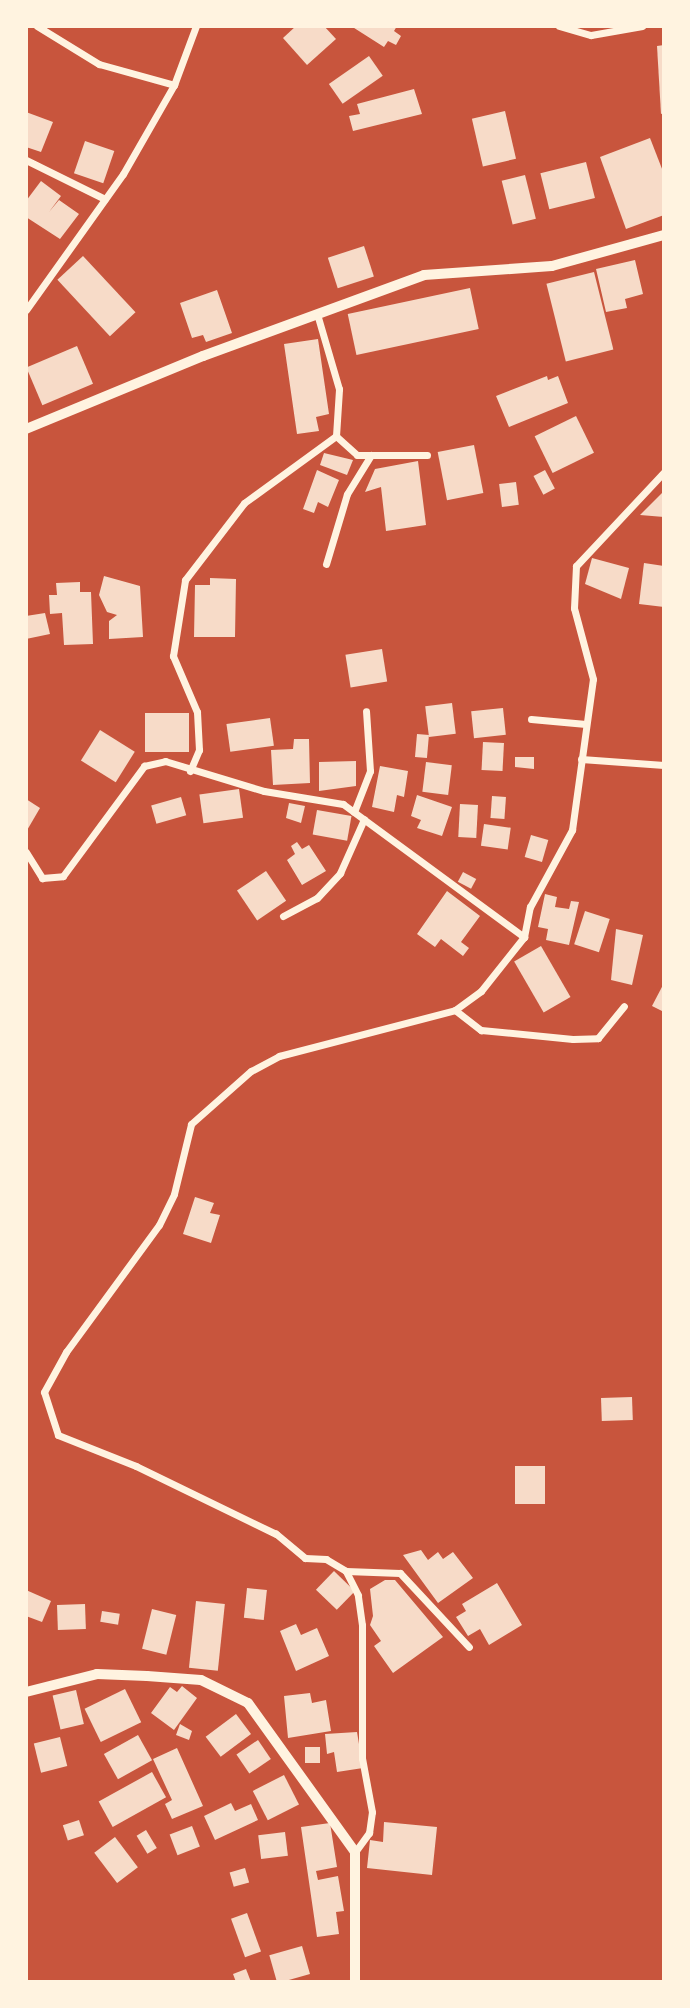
<!DOCTYPE html>
<style>
body{margin:0}
#map{position:relative;width:690px;height:2008px;overflow:hidden;background:#c8553d;font-family:Helvetica,sans-serif}
div>[style]{position:absolute}
.building>*{inset:0;background:#f7dbc8;transform-origin:0 0}
.minor>*{height:7px;margin:-3.5px;padding:0 3.5px;transform-origin:3.5px;border-radius:3.5px;background:#fff3e0}
.tertiary>*{height:10px;margin:-5px;padding:0 5px;transform-origin:5px;border-radius:5px;background:#fff3e0}
span{translate:-50% -50%;white-space:nowrap;text-align:center;line-height:1.15;-webkit-text-stroke:5px #fff3e0;paint-order:stroke}
.frame{position:absolute;inset:0;border:28px solid #fff3e0;pointer-events:none}
</style>
<div id="map">
<div class="building">
<div style="clip-path:polygon(296px 26px,324px 26px,336px 39px,307px 65px,283px 38px)"></div>
<div style="clip-path:polygon(351px 26px,397px 26px,394px 31px,401px 36px,396px 45px,388px 41px,384px 47px)"></div>
<div style="clip-path:polygon(664px 45px,664px 113px,661px 114px,657px 46px)"></div>
<div style="left:369px;top:56px;width:24px;height:49px;rotate:55deg"></div>
<div style="clip-path:polygon(414px 89px,422px 114px,353px 131px,349px 116px,360px 114px,357px 104px)"></div>
<div style="left:505px;top:111px;width:49px;height:34px;rotate:77deg"></div>
<div style="clip-path:polygon(26px 112px,53px 122px,41px 152px,26px 147px)"></div>
<div style="clip-path:polygon(650px 138px,664px 174px,664px 215px,626px 229px,600px 157px)"></div>
<div style="left:85px;top:141px;width:31px;height:34px;rotate:19deg"></div>
<div style="left:586px;top:162px;width:37px;height:47px;rotate:76deg"></div>
<div style="left:525px;top:175px;width:45px;height:24px;rotate:76deg"></div>
<div style="clip-path:polygon(41px 181px,61px 196px,49px 212px,59px 200px,79px 214px,60px 239px,26px 217px,26px 201px)"></div>
<div style="left:364px;top:246px;width:32px;height:38px;rotate:72deg"></div>
<div style="left:83px;top:256px;width:77px;height:35px;rotate:47deg"></div>
<div style="clip-path:polygon(635px 260px,643px 294px,625px 299px,627px 308px,606px 312px,596px 269px)"></div>
<div style="left:594px;top:272px;width:80px;height:49px;rotate:76deg"></div>
<div style="left:470px;top:288px;width:42px;height:125px;rotate:78deg"></div>
<div style="clip-path:polygon(217px 290px,232px 333px,206px 342px,203px 335px,192px 338px,180px 303px)"></div>
<div style="clip-path:polygon(318px 339px,329px 414px,316px 417px,319px 431px,297px 434px,284px 344px)"></div>
<div style="left:77px;top:346px;width:41px;height:55px;rotate:67deg"></div>
<div style="clip-path:polygon(547px 376px,548px 380px,558px 376px,568px 403px,509px 427px,496px 396px)"></div>
<div style="left:576px;top:416px;width:41px;height:46px;rotate:64deg"></div>
<div style="left:474px;top:445px;width:49px;height:37px;rotate:79deg"></div>
<div style="clip-path:polygon(324px 453px,353px 460px,347px 475px,320px 465px)"></div>
<div style="clip-path:polygon(418px 461px,426px 525px,386px 531px,381px 487px,365px 492px,375px 469px)"></div>
<div style="clip-path:polygon(317px 470px,339px 480px,328px 507px,318px 502px,314px 513px,303px 509px)"></div>
<div style="left:545px;top:470px;width:21px;height:13px;rotate:62deg"></div>
<div style="left:516px;top:482px;width:23px;height:17px;rotate:83deg"></div>
<div style="clip-path:polygon(664px 491px,664px 517px,640px 515px)"></div>
<div style="clip-path:polygon(592px 558px,629px 568px,621px 599px,585px 584px)"></div>
<div style="clip-path:polygon(644px 563px,664px 566px,664px 607px,639px 604px)"></div>
<div style="clip-path:polygon(104px 576px,140px 586px,143px 637px,109px 639px,109px 621px,117px 615px,107px 612px,99px 595px)"></div>
<div style="clip-path:polygon(210px 578px,236px 579px,235px 637px,194px 637px,195px 585px,210px 585px)"></div>
<div style="clip-path:polygon(80px 582px,80px 592px,91px 592px,93px 644px,64px 645px,62px 613px,50px 614px,49px 595px,57px 595px,56px 583px)"></div>
<div style="clip-path:polygon(45px 613px,50px 634px,26px 639px,26px 616px)"></div>
<div style="left:382px;top:649px;width:33px;height:37px;rotate:81deg"></div>
<div style="left:452px;top:703px;width:31px;height:27px;rotate:83deg"></div>
<div style="left:503px;top:708px;width:27px;height:32px;rotate:84deg"></div>
<div style="left:189px;top:713px;width:39px;height:44px;rotate:90deg"></div>
<div style="left:270px;top:718px;width:28px;height:44px;rotate:82deg"></div>
<div style="left:100px;top:730px;width:41px;height:36px;rotate:32deg"></div>
<div style="left:417px;top:734px;width:12px;height:23px;rotate:5deg"></div>
<div style="clip-path:polygon(294px 739px,309px 739px,310px 783px,273px 785px,271px 750px,293px 749px)"></div>
<div style="left:483px;top:742px;width:21px;height:28px;rotate:3deg"></div>
<div style="clip-path:polygon(515px 757px,534px 757px,534px 769px,515px 767px)"></div>
<div style="clip-path:polygon(356px 761px,356px 786px,319px 791px,319px 762px)"></div>
<div style="left:426px;top:762px;width:26px;height:30px;rotate:7deg"></div>
<div style="clip-path:polygon(380px 766px,408px 771px,404px 797px,397px 795px,394px 812px,372px 807px)"></div>
<div style="left:239px;top:789px;width:29px;height:40px;rotate:82deg"></div>
<div style="clip-path:polygon(417px 795px,452px 807px,442px 836px,417px 828px,421px 820px,411px 816px)"></div>
<div style="left:492px;top:796px;width:14px;height:22px;rotate:4deg"></div>
<div style="left:181px;top:797px;width:19px;height:31px;rotate:74deg"></div>
<div style="clip-path:polygon(26px 799px,40px 808px,26px 832px)"></div>
<div style="clip-path:polygon(289px 803px,305px 806px,301px 823px,286px 818px)"></div>
<div style="left:460px;top:804px;width:18px;height:33px;rotate:3deg"></div>
<div style="left:317px;top:810px;width:35px;height:25px;rotate:10deg"></div>
<div style="left:484px;top:824px;width:27px;height:22px;rotate:8deg"></div>
<div style="left:531px;top:835px;width:18px;height:23px;rotate:16deg"></div>
<div style="clip-path:polygon(297px 842px,302px 849px,309px 845px,326px 871px,302px 885px,287px 860px,295px 854px,291px 846px)"></div>
<div style="left:266px;top:871px;width:36px;height:35px;rotate:56deg"></div>
<div style="left:463px;top:872px;width:15px;height:11px;rotate:28deg"></div>
<div style="clip-path:polygon(447px 891px,480px 916px,461px 942px,469px 948px,463px 956px,441px 939px,435px 947px,417px 934px)"></div>
<div style="clip-path:polygon(545px 894px,557px 897px,555px 907px,569px 909px,571px 901px,579px 902px,569px 945px,546px 940px,548px 929px,538px 927px)"></div>
<div style="left:585px;top:911px;width:26px;height:35px;rotate:18deg"></div>
<div style="clip-path:polygon(616px 929px,643px 935px,632px 985px,611px 980px)"></div>
<div style="left:541px;top:946px;width:59px;height:31px;rotate:60deg"></div>
<div style="clip-path:polygon(664px 983px,664px 1012px,652px 1006px)"></div>
<div style="clip-path:polygon(195px 1197px,214px 1203px,210px 1213px,220px 1215px,211px 1243px,183px 1234px)"></div>
<div style="left:632px;top:1397px;width:23px;height:31px;rotate:88deg"></div>
<div style="left:515px;top:1466px;width:30px;height:38px"></div>
<div style="clip-path:polygon(421px 1550px,428px 1560px,438px 1552px,443px 1559px,453px 1552px,473px 1578px,438px 1603px,403px 1555px)"></div>
<div style="left:334px;top:1571px;width:29px;height:26px;rotate:44deg"></div>
<div style="clip-path:polygon(385px 1580px,395px 1580px,443px 1637px,393px 1673px,374px 1646px,381px 1641px,370px 1625px,373px 1616px,370px 1589px)"></div>
<div style="clip-path:polygon(497px 1583px,522px 1625px,489px 1645px,480px 1629px,468px 1636px,456px 1617px,466px 1611px,462px 1604px)"></div>
<div style="left:247px;top:1588px;width:20px;height:30px;rotate:6deg"></div>
<div style="clip-path:polygon(26px 1590px,51px 1601px,42px 1622px,26px 1616px)"></div>
<div style="left:196px;top:1601px;width:29px;height:67px;rotate:6deg"></div>
<div style="left:85px;top:1604px;width:25px;height:28px;rotate:88deg"></div>
<div style="left:152px;top:1609px;width:25px;height:41px;rotate:14deg"></div>
<div style="left:102px;top:1611px;width:18px;height:11px;rotate:9deg"></div>
<div style="clip-path:polygon(296px 1624px,301px 1635px,317px 1628px,329px 1656px,296px 1671px,280px 1631px)"></div>
<div style="clip-path:polygon(182px 1686px,197px 1698px,174px 1730px,151px 1713px,170px 1687px,177px 1692px)"></div>
<div style="left:125px;top:1689px;width:37px;height:45px;rotate:64deg"></div>
<div style="left:76px;top:1690px;width:35px;height:24px;rotate:77deg"></div>
<div style="clip-path:polygon(310px 1693px,312px 1703px,326px 1700px,331px 1731px,288px 1738px,284px 1696px)"></div>
<div style="left:236px;top:1714px;width:25px;height:38px;rotate:53deg"></div>
<div style="clip-path:polygon(180px 1724px,192px 1731px,189px 1740px,176px 1735px)"></div>
<div style="clip-path:polygon(357px 1732px,363px 1768px,337px 1772px,334px 1752px,327px 1754px,325px 1734px)"></div>
<div style="left:138px;top:1735px;width:29px;height:39px;rotate:61deg"></div>
<div style="left:60px;top:1737px;width:30px;height:27px;rotate:76deg"></div>
<div style="left:258px;top:1740px;width:23px;height:26px;rotate:56deg"></div>
<div style="left:305px;top:1747px;width:15px;height:16px"></div>
<div style="clip-path:polygon(177px 1748px,203px 1806px,172px 1819px,165px 1804px,172px 1800px,153px 1759px)"></div>
<div style="left:152px;top:1772px;width:29px;height:61px;rotate:61deg"></div>
<div style="left:284px;top:1775px;width:33px;height:35px;rotate:63deg"></div>
<div style="clip-path:polygon(231px 1803px,235px 1811px,251px 1804px,258px 1820px,215px 1840px,204px 1816px)"></div>
<div style="left:79px;top:1820px;width:16px;height:17px;rotate:72deg"></div>
<div style="clip-path:polygon(384px 1822px,437px 1827px,432px 1875px,367px 1868px,370px 1840px,383px 1842px)"></div>
<div style="clip-path:polygon(330px 1823px,337px 1867px,316px 1871px,318px 1880px,338px 1876px,344px 1911px,336px 1912px,339px 1934px,317px 1937px,301px 1827px)"></div>
<div style="left:192px;top:1826px;width:22px;height:24px;rotate:69deg"></div>
<div style="left:146px;top:1830px;width:21px;height:11px;rotate:59deg"></div>
<div style="left:285px;top:1832px;width:24px;height:27px;rotate:83deg"></div>
<div style="left:115px;top:1837px;width:38px;height:26px;rotate:53deg"></div>
<div style="left:245px;top:1868px;width:15px;height:16px;rotate:74deg"></div>
<div style="left:247px;top:1913px;width:41px;height:17px;rotate:70deg"></div>
<div style="left:302px;top:1946px;width:29px;height:34px;rotate:74deg"></div>
<div style="clip-path:polygon(246px 1969px,251px 1982px,236px 1982px,233px 1974px)"></div>
</div>
<div class="minor">
<div style="left:37px;top:26px;width:73px;rotate:31.5deg"></div>
<div style="left:99px;top:64px;width:78px;rotate:15.6deg"></div>
<div style="left:559px;top:26px;width:33px;rotate:16deg"></div>
<div style="left:591px;top:35px;width:52px;rotate:-10deg"></div>
<div style="left:26px;top:160px;width:88px;rotate:26.3deg"></div>
<div style="left:26px;top:310px;width:167px;rotate:-54.5deg"></div>
<div style="left:123px;top:174px;width:103px;rotate:-60.2deg"></div>
<div style="left:174px;top:85px;width:63px;rotate:-69.6deg"></div>
<div style="left:336px;top:436px;width:28px;rotate:42deg"></div>
<div style="left:357px;top:455px;width:70px"></div>
<div style="left:326px;top:564px;width:73px;rotate:-73.3deg"></div>
<div style="left:347px;top:494px;width:46px;rotate:-58.4deg"></div>
<div style="left:531px;top:719px;width:55px;rotate:5.2deg"></div>
<div style="left:581px;top:759px;width:83px;rotate:4.1deg"></div>
<div style="left:190px;top:771px;width:23px;rotate:-67deg"></div>
<div style="left:199px;top:750px;width:38px;rotate:-93deg"></div>
<div style="left:197px;top:712px;width:61px;rotate:-113.2deg"></div>
<div style="left:173px;top:656px;width:77px;rotate:-81deg"></div>
<div style="left:185px;top:580px;width:97px;rotate:-52.5deg"></div>
<div style="left:244px;top:503px;width:114px;rotate:-36.1deg"></div>
<div style="left:336px;top:436px;width:47px;rotate:-86.3deg"></div>
<div style="left:339px;top:389px;width:78px;rotate:-106.3deg"></div>
<div style="left:354px;top:812px;width:44px;rotate:-68.7deg"></div>
<div style="left:370px;top:771px;width:60px;rotate:-93.8deg"></div>
<div style="left:26px;top:852px;width:31px;rotate:58deg"></div>
<div style="left:42px;top:878px;width:21px;rotate:-5deg"></div>
<div style="left:63px;top:876px;width:137px;rotate:-53.6deg"></div>
<div style="left:144px;top:766px;width:22px;rotate:-13deg"></div>
<div style="left:165px;top:761px;width:103px;rotate:16.9deg"></div>
<div style="left:264px;top:791px;width:80px;rotate:9.3deg"></div>
<div style="left:343px;top:804px;width:225px;rotate:36.3deg"></div>
<div style="left:283px;top:916px;width:38px;rotate:-28deg"></div>
<div style="left:317px;top:898px;width:34px;rotate:-47deg"></div>
<div style="left:340px;top:873px;width:59px;rotate:-66deg"></div>
<div style="left:455px;top:1010px;width:33px;rotate:38deg"></div>
<div style="left:481px;top:1030px;width:92px;rotate:5.6deg"></div>
<div style="left:573px;top:1039px;width:25px;rotate:-2deg"></div>
<div style="left:598px;top:1038px;width:41px;rotate:-50.9deg"></div>
<div style="left:346px;top:1571px;width:54px;rotate:2.1deg"></div>
<div style="left:400px;top:1573px;width:101px;rotate:47deg"></div>
<div style="left:355px;top:1852px;width:24px;rotate:-54deg"></div>
<div style="left:369px;top:1833px;width:21px;rotate:-82deg"></div>
<div style="left:372px;top:1812px;width:55px;rotate:-100.5deg"></div>
<div style="left:362px;top:1758px;width:133px;rotate:-90deg"></div>
<div style="left:362px;top:1625px;width:30px;rotate:-98deg"></div>
<div style="left:358px;top:1595px;width:27px;rotate:-117deg"></div>
<div style="left:346px;top:1571px;width:23px;rotate:-149deg"></div>
<div style="left:326px;top:1559px;width:21px;rotate:-177deg"></div>
<div style="left:305px;top:1558px;width:38px;rotate:-140deg"></div>
<div style="left:276px;top:1534px;width:156px;rotate:-154.1deg"></div>
<div style="left:136px;top:1466px;width:84px;rotate:-158.3deg"></div>
<div style="left:58px;top:1435px;width:45px;rotate:-108deg"></div>
<div style="left:44px;top:1392px;width:46px;rotate:-61.2deg"></div>
<div style="left:66px;top:1352px;width:157px;rotate:-53.8deg"></div>
<div style="left:159px;top:1225px;width:34px;rotate:-64deg"></div>
<div style="left:174px;top:1194px;width:72px;rotate:-76.3deg"></div>
<div style="left:191px;top:1124px;width:80px;rotate:-41.5deg"></div>
<div style="left:251px;top:1071px;width:32px;rotate:-28deg"></div>
<div style="left:279px;top:1056px;width:182px;rotate:-14.6deg"></div>
<div style="left:455px;top:1010px;width:32px;rotate:-36deg"></div>
<div style="left:481px;top:991px;width:69px;rotate:-51.5deg"></div>
<div style="left:524px;top:937px;width:31px;rotate:-79deg"></div>
<div style="left:530px;top:907px;width:88px;rotate:-61.4deg"></div>
<div style="left:572px;top:830px;width:152px;rotate:-82.1deg"></div>
<div style="left:593px;top:679px;width:73px;rotate:-105deg"></div>
<div style="left:574px;top:608px;width:42px;rotate:-87.3deg"></div>
<div style="left:576px;top:566px;width:129px;rotate:-46.9deg"></div>
</div>
<div class="tertiary">
<div style="left:26px;top:429px;width:191px;rotate:-22.4deg"></div>
<div style="left:203px;top:356px;width:235px;rotate:-20.1deg"></div>
<div style="left:424px;top:275px;width:128px;rotate:-4deg"></div>
<div style="left:552px;top:266px;width:116px;rotate:-15.5deg"></div>
<div style="left:26px;top:1692px;width:73px;rotate:-14.2deg"></div>
<div style="left:97px;top:1674px;width:50px;rotate:2.3deg"></div>
<div style="left:147px;top:1676px;width:54px;rotate:4.2deg"></div>
<div style="left:201px;top:1680px;width:52px;rotate:26.1deg"></div>
<div style="left:248px;top:1703px;width:183px;rotate:54.3deg"></div>
<div style="left:355px;top:1852px;width:130px;rotate:90deg"></div>
</div>
<div class="frame"></div>
</div>
